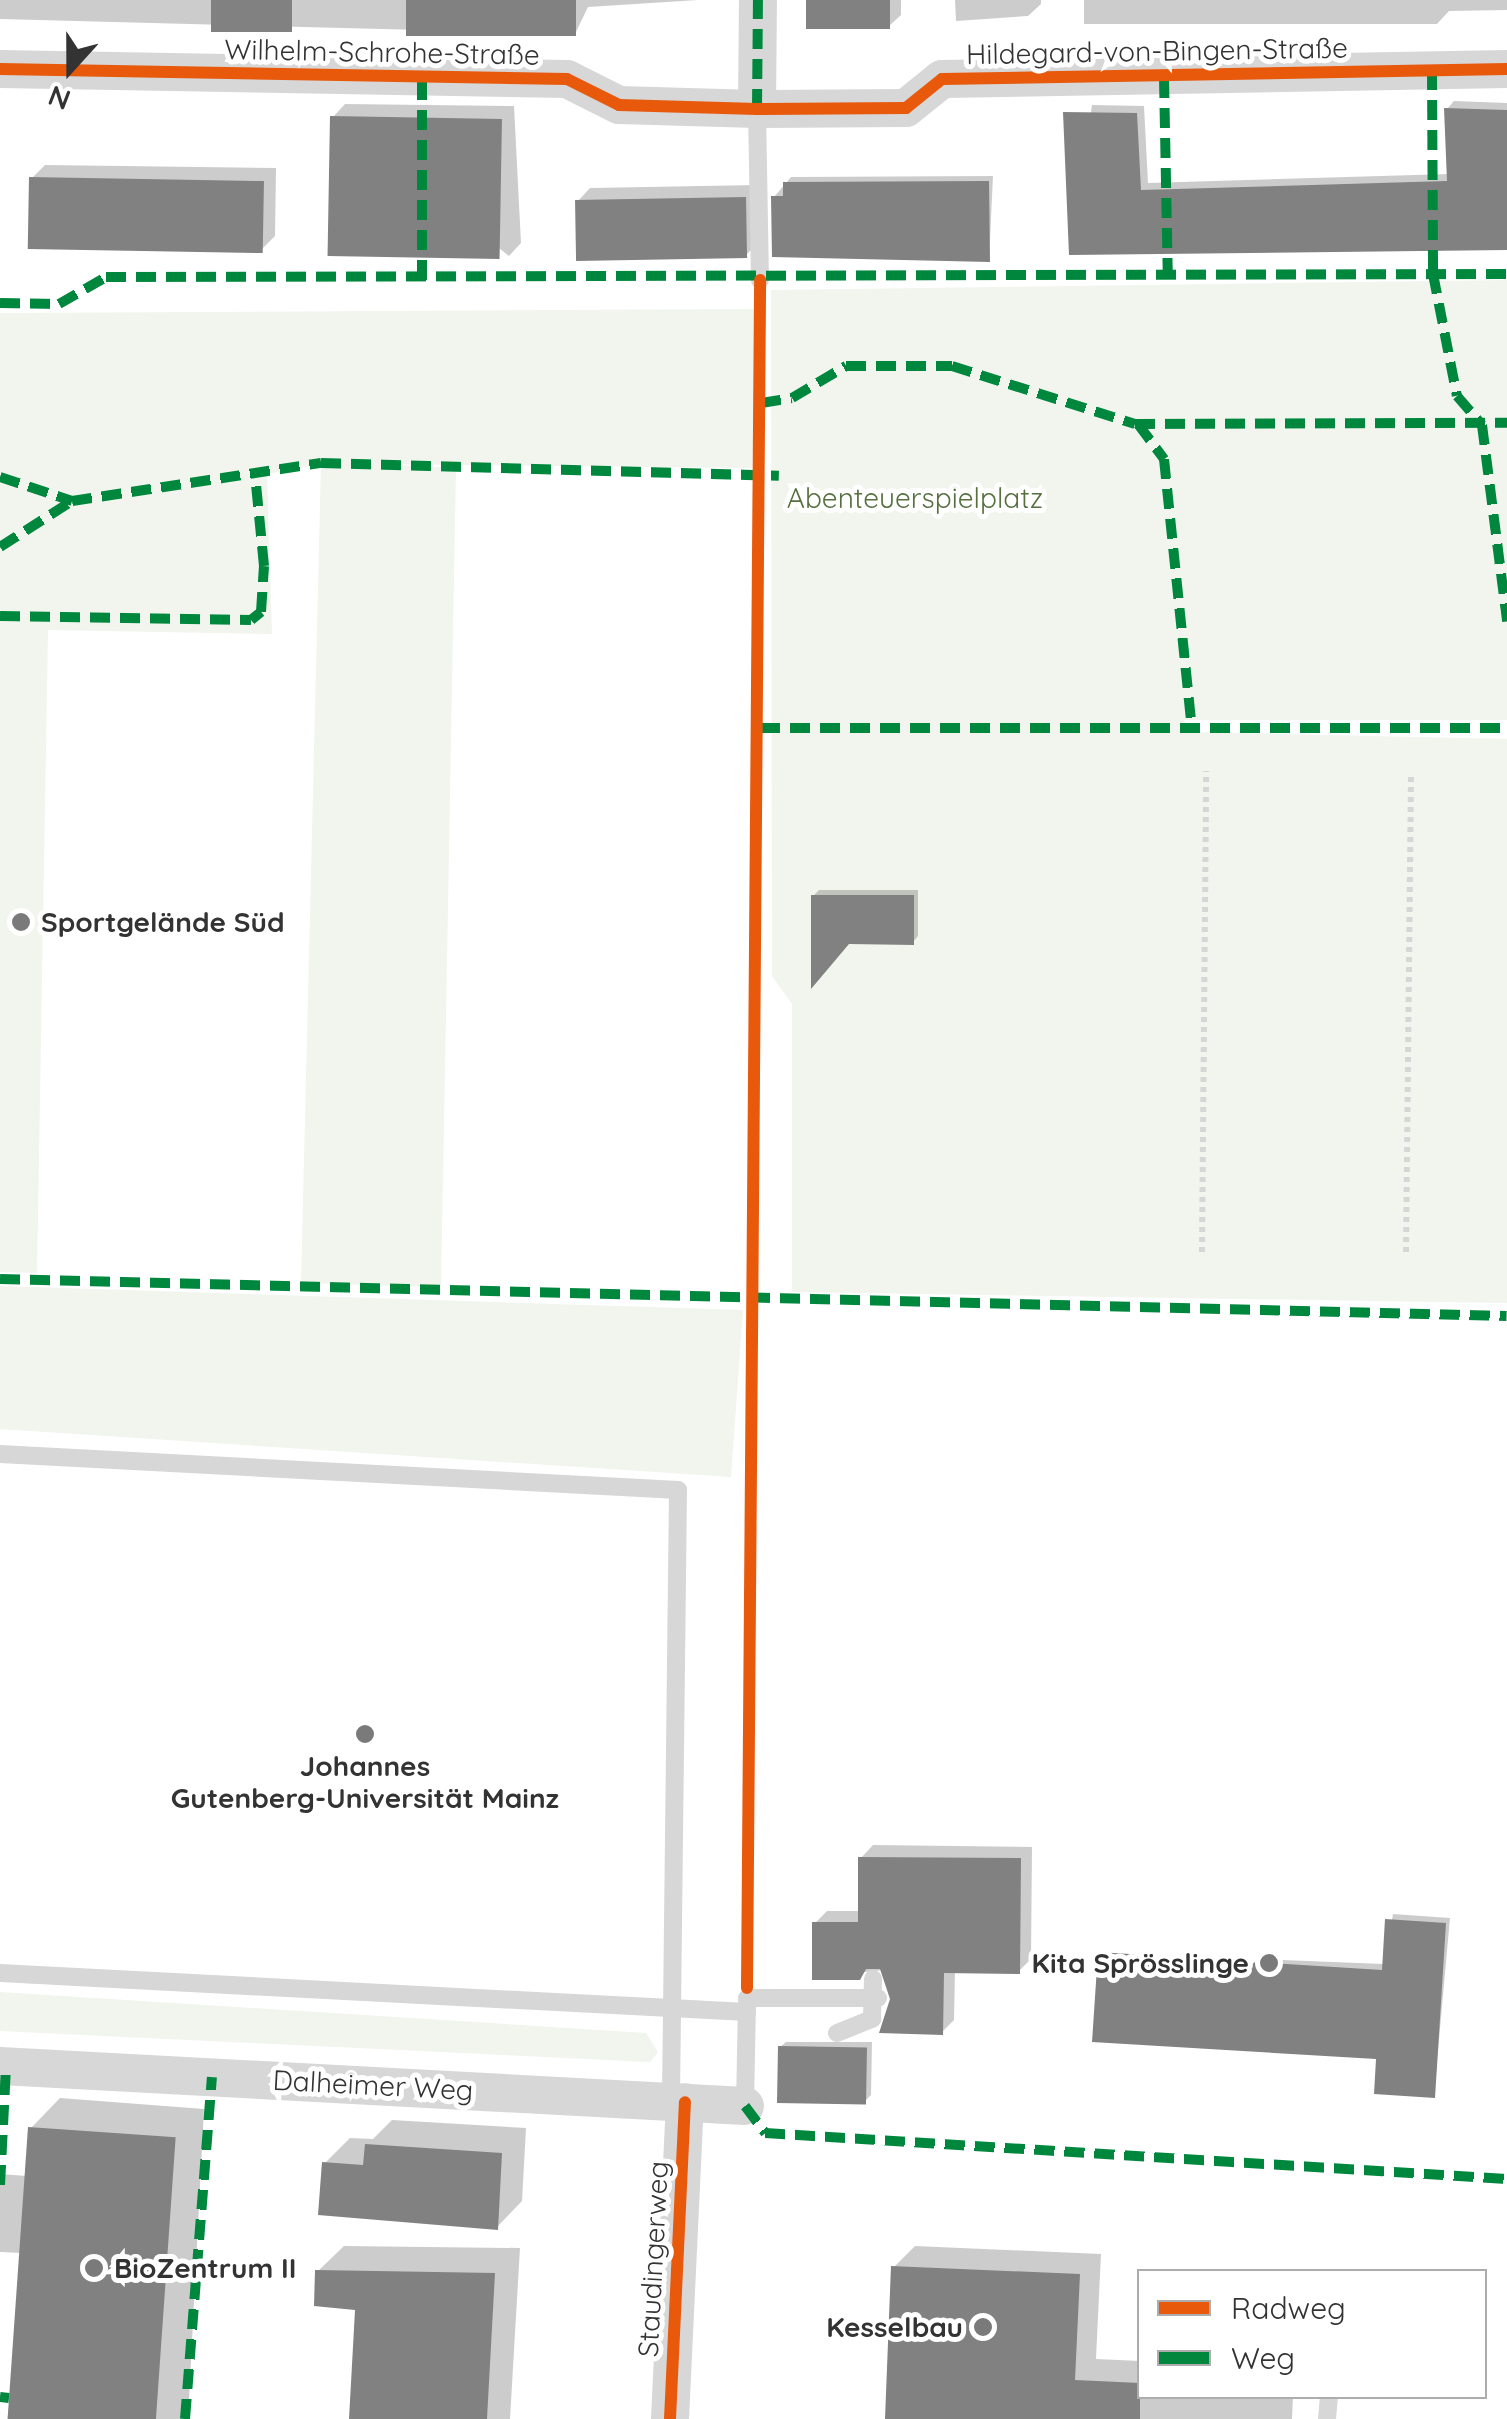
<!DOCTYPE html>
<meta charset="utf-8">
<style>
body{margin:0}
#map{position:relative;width:1507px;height:2419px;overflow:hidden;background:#fff;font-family:Quicksand,sans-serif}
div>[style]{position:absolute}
.green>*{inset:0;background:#f1f5ed}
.shadow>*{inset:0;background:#0003}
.building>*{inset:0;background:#818181;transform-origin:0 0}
.path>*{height:6px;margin-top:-3px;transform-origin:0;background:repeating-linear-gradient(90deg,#d6d6d6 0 5px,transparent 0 10px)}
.service>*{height:18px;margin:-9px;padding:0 9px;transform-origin:9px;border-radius:9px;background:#d7d7d7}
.minor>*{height:38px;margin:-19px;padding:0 19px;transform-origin:19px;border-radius:19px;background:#d7d7d7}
.quiet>*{height:10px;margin-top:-5px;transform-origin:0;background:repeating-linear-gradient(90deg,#00873e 0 20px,transparent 0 30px)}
.cycleway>*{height:12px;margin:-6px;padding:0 6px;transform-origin:6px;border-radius:6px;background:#e8590c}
.dots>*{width:28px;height:28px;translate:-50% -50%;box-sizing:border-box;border:5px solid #fff;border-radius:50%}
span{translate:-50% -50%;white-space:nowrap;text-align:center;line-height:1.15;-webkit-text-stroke:10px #fff;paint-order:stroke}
.street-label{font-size:28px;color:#333}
.park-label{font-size:28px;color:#56703f}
.poi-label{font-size:28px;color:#333;font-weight:700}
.left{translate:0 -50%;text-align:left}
.right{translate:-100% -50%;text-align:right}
.legend{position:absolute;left:1137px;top:2269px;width:350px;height:130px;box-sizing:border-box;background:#fff;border:2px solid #adadad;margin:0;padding:12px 18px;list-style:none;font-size:30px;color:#333}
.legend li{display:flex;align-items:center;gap:20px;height:50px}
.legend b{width:50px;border:2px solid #adadad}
.north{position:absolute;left:20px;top:20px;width:100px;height:100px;-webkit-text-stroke:8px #fff;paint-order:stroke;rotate:201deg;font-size:28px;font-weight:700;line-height:40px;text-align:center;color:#333}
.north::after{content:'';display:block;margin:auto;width:35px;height:45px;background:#333;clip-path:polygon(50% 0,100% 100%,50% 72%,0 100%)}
</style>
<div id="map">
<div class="green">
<div style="clip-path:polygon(1507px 280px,1507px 720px,1184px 720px,1190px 732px,1507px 739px,1507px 1303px,792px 1292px,792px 1004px,772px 976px,771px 290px)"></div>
<div style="clip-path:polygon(758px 309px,752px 468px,375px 464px,456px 468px,441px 1287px,301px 1283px,321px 464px,267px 474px,272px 634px,48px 630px,37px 1273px,0 1272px,0 313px)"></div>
<div style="clip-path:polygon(0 1286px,743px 1310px,731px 1477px,0 1429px)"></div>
<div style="clip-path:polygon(0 1992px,646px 2033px,658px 2052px,650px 2062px,0 2031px)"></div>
</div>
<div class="shadow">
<div style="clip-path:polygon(0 0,698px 0,588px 7px,575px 34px,0 19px)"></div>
<div style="clip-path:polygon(808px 0,901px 0,901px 15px,888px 27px)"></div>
<div style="clip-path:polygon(955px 0,1041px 0,1041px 4px,1028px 16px,956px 21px)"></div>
<div style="clip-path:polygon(1084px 0,1507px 0,1507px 10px,1449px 11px,1437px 24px,1084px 24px)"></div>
<div style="clip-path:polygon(1454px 101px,1507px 103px,1507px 247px,1071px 253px,1092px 105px,1144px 106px,1148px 183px,1449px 174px,1447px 109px)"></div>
<div style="clip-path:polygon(345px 104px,514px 106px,521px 243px,509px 256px,333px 117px)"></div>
<div style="clip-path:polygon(45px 165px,276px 168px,275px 236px,262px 249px,32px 178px)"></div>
<div style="clip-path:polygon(993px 176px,989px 260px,774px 197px,791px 177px)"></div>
<div style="clip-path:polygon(758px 185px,759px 242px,746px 255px,578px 201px,590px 188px)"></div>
<div style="clip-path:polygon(819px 890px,918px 890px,918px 936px,913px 942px,813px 896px)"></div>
<div style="clip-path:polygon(873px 1845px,1032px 1847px,1031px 1959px,1019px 1971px,955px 1971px,954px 2020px,942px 2032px,893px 1999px,885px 1970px,815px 1977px,815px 1923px,827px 1911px,860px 1911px,861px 1858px)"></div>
<div style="clip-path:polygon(1393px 1914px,1450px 1918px,1434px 2095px,1379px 2057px,1100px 1953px,1384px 1964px)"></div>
<div style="clip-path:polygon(786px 2042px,872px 2042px,871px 2095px,865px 2101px,780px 2047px)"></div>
<div style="clip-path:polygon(60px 2098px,204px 2109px,188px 2419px,12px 2419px,22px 2253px,0 2252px,0 2174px,27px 2176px,31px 2128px)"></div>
<div style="clip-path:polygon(392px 2120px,526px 2128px,522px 2201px,497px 2227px,325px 2163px,350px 2138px,373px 2139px)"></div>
<div style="clip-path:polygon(344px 2246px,520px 2248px,510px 2419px,352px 2419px,358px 2308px,318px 2271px)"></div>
<div style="clip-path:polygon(915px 2246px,1101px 2254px,1096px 2359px,1140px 2361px,1140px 2396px,1293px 2396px,1292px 2419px,887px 2419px,894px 2267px)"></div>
</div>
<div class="building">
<div style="left:211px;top:0;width:81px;height:32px"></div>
<div style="left:406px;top:0;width:170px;height:36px"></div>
<div style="left:806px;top:0;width:84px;height:29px"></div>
<div style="clip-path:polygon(1444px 108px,1507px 110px,1507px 250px,1069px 255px,1063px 112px,1137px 113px,1141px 190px,1447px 181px)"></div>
<div style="left:330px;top:116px;width:172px;height:140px;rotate:1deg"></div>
<div style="left:29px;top:177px;width:235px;height:72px;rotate:1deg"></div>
<div style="clip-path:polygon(989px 181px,990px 262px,772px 257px,771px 196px,783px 196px,783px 182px)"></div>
<div style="left:746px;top:197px;width:61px;height:171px;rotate:89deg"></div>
<div style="clip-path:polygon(811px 895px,914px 895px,914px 945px,849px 944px,811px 989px)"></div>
<div style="clip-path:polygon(858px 1857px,1021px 1858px,1020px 1974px,944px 1973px,943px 2035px,879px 2033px,890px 1999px,880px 1969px,866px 1969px,860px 1980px,812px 1980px,812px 1922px,858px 1922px)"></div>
<div style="clip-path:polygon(1385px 1919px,1446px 1923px,1435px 2098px,1374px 2094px,1376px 2059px,1092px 2042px,1098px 1952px,1382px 1970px)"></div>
<div style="left:778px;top:2046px;width:89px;height:57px;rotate:1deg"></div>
<div style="left:28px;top:2127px;width:148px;height:293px;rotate:4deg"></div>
<div style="clip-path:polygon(365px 2144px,502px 2153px,498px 2230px,318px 2215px,322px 2162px,363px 2165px)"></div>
<div style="clip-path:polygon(891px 2266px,1080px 2274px,1075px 2380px,1140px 2383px,1140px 2419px,885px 2419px)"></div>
<div style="clip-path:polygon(315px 2270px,495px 2273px,487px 2419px,349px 2419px,355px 2310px,314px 2306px)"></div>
</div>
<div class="path">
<div style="left:1202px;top:1252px;width:481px;rotate:-89.5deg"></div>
<div style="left:1406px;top:1252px;width:480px;rotate:-89.4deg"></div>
</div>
<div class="service">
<div style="left:757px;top:109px;width:171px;rotate:89deg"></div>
<div style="left:0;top:1454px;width:679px;rotate:3.04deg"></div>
<div style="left:678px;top:1490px;width:611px;rotate:90.66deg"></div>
<div style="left:0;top:1973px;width:748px;rotate:2.99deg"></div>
<div style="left:747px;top:1998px;width:131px"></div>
<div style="left:837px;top:2033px;width:38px;rotate:-22deg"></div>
<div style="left:872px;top:2019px;width:40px;rotate:-88.6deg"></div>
<div style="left:745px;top:2106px;width:104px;rotate:-88.9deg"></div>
<div style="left:1327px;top:2419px;width:23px;rotate:-85deg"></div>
</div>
<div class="minor">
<div style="left:0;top:69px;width:567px;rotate:1.01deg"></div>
<div style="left:567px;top:79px;width:58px;rotate:26.6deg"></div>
<div style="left:619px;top:105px;width:138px;rotate:1.7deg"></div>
<div style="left:757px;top:109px;width:149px;rotate:-0.4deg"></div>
<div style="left:906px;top:108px;width:46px;rotate:-38.9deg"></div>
<div style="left:942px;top:79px;width:565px;rotate:-1.01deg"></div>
<div style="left:757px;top:109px;width:109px;rotate:-89.5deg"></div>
<div style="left:0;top:2066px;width:746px;rotate:3.07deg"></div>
<div style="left:670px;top:2419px;width:317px;rotate:-87.3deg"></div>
</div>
<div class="quiet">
<div style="left:1432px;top:70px;width:204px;rotate:89.7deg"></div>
<div style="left:1433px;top:274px;width:124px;rotate:78.9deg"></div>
<div style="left:1457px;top:396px;width:38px;rotate:49deg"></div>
<div style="left:1482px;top:425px;width:198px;rotate:82.7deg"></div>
<div style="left:1164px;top:78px;width:201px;rotate:88.9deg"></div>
<div style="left:757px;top:109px;width:109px;rotate:-89.5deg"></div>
<div style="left:422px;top:280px;width:203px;rotate:-90deg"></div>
<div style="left:0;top:303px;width:59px;rotate:1deg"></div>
<div style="left:59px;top:304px;width:54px;rotate:-29.9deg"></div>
<div style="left:106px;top:277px;width:1401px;rotate:-0.12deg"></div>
<div style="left:761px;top:403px;width:31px;rotate:-9deg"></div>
<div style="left:792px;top:398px;width:63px;rotate:-30.7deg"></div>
<div style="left:846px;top:366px;width:106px"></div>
<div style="left:952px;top:366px;width:192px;rotate:17.6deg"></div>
<div style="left:1135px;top:424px;width:372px;rotate:-0.2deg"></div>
<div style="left:1138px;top:424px;width:44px;rotate:53.4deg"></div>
<div style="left:1164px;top:459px;width:271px;rotate:84.1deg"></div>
<div style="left:0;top:477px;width:76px;rotate:18.4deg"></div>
<div style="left:72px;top:501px;width:252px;rotate:-8.7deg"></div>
<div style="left:321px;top:463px;width:458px;rotate:1.6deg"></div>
<div style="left:0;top:547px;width:85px;rotate:-32.6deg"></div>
<div style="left:0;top:616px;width:251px;rotate:0.9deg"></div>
<div style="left:251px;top:620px;width:13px;rotate:-39deg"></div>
<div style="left:261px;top:612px;width:46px;rotate:-86.3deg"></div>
<div style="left:264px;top:566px;width:91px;rotate:-95.6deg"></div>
<div style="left:760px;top:728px;width:747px"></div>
<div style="left:0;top:1279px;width:1507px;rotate:1.41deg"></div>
<div style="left:745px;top:2106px;width:34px;rotate:53deg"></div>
<div style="left:765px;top:2133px;width:743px;rotate:3.55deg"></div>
<div style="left:0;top:2185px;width:118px;rotate:-87.1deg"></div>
<div style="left:0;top:2397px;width:9px;rotate:6deg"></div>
<div style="left:185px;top:2419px;width:343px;rotate:-85.5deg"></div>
</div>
<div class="cycleway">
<div style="left:0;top:69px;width:567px;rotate:1.01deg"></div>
<div style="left:567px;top:79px;width:58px;rotate:26.6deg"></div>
<div style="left:619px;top:105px;width:138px;rotate:1.7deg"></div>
<div style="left:757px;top:109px;width:149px;rotate:-0.4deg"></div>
<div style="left:906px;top:108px;width:46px;rotate:-38.9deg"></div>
<div style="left:942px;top:79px;width:565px;rotate:-1.01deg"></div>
<div style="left:747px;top:1988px;width:1708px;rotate:-89.56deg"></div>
<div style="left:670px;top:2419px;width:317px;rotate:-87.3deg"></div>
</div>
<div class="dots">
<div style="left:21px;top:922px;background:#7a7a7a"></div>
<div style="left:365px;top:1734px;background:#7a7a7a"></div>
<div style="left:1269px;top:1963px;background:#7a7a7a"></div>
<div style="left:94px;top:2268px;background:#7a7a7a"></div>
<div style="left:983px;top:2327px;background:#7a7a7a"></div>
</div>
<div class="street-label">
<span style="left:1157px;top:51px;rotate:-1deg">Hildegard-von-Bingen-Straße</span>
<span style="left:382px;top:52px;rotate:1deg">Wilhelm-Schrohe-Straße</span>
<span style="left:373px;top:2085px;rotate:3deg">Dalheimer Weg</span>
<span style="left:653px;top:2259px;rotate:-87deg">Staudingerweg</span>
</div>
<div class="park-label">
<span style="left:915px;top:498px">Abenteuerspielplatz</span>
</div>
<div class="poi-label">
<span class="left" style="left:41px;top:922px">Sportgelände Süd</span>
<span style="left:365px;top:1782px">Johannes<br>Gutenberg-Universität Mainz</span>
<span class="right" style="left:1249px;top:1963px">Kita Sprösslinge</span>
<span class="left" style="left:114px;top:2268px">BioZentrum II</span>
<span class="right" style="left:963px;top:2327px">Kesselbau</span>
</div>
<ul class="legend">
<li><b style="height:12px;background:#e8590c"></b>Radweg</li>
<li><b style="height:12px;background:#00873e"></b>Weg</li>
</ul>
<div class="north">N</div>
</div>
